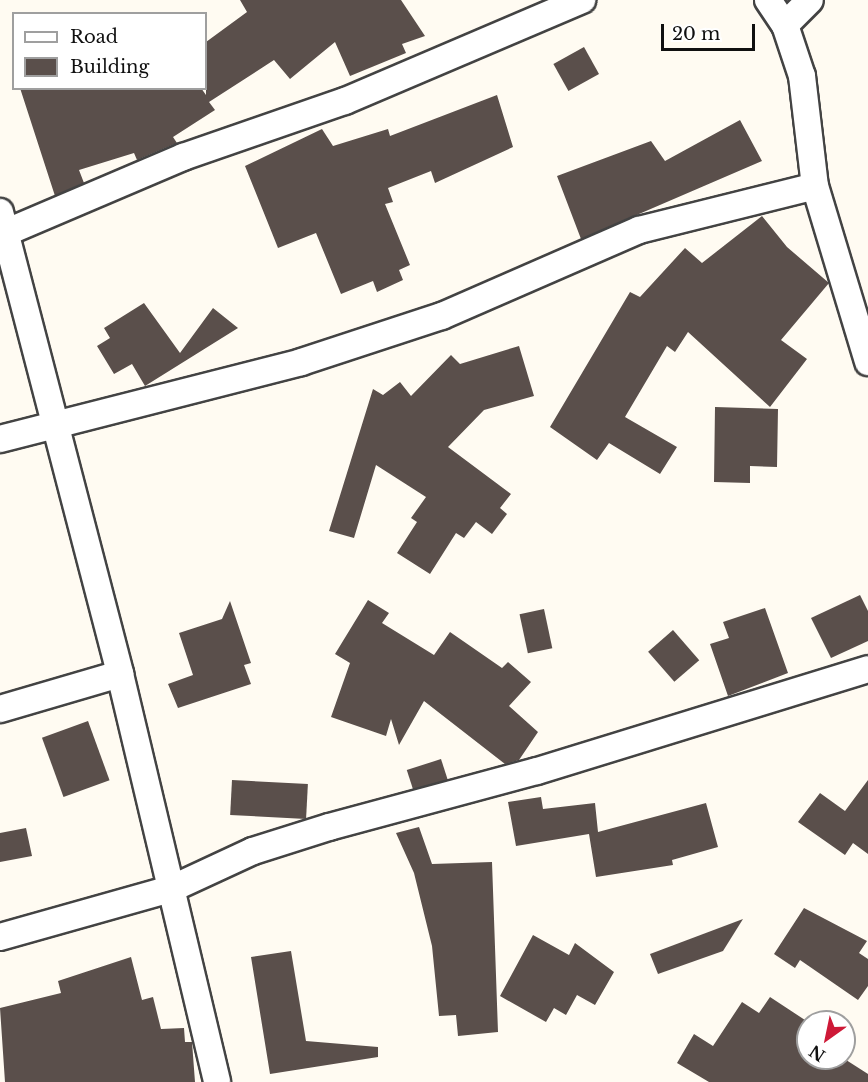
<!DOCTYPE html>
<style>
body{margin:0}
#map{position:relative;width:868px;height:1082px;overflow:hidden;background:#fffbf2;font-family:"Libre Baskerville",serif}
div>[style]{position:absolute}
.building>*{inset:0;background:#5a4f4b;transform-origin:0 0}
.roads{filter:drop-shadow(2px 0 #434343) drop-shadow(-2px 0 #434343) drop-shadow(0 2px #434343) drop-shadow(0 -2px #434343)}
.minor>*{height:26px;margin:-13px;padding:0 13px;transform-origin:13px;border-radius:13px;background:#fff}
span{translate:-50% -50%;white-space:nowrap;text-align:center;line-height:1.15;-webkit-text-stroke:6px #fff;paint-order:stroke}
.legend{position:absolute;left:12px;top:12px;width:195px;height:78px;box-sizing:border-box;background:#fff;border:2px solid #9f9f9f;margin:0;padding:8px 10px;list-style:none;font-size:18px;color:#101010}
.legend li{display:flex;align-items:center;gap:12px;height:30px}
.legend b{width:30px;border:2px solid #9f9f9f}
.north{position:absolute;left:796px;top:1010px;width:60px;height:60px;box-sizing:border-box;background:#fff;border:2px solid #9f9f9f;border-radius:50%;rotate:213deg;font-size:16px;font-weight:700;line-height:24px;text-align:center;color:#101010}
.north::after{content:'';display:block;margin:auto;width:21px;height:27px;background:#ce1937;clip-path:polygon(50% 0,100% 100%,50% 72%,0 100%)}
.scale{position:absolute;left:661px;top:24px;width:94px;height:27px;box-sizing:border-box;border:3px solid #101010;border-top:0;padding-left:8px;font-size:18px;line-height:21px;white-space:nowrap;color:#101010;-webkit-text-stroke:4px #fff;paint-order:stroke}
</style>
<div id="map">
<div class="building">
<div style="clip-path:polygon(240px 0,401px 0,425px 36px,402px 44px,406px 53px,350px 76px,335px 42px,290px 79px,274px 60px,209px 102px,215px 110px,173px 137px,177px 143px,137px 160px,134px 153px,79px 170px,84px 183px,55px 196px,20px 88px,201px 88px,206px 95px,206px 42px,247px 12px)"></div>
<div style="left:584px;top:47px;width:31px;height:35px;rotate:61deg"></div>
<div style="clip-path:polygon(497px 95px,513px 147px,435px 183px,431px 171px,388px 188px,393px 202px,385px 204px,410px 265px,399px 270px,403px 280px,377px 292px,373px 281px,341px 294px,316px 233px,278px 248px,245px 166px,322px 129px,333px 146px,388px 129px,390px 136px)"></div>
<div style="clip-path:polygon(740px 120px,762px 161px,581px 239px,557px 176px,651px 141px,665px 161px)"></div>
<div style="clip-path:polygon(762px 216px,787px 247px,829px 283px,781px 340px,807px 359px,770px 407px,688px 332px,675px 352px,667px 346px,625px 417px,677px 447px,660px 474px,609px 443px,597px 460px,550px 427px,630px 292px,640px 297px,685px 248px,702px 263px)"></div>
<div style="clip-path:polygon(144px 303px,180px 353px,213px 308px,238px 328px,145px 386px,132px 364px,114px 374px,97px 346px,110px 338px,104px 328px)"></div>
<div style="clip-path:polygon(519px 346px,534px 396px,484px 410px,448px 447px,511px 494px,500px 508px,507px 514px,492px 534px,476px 522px,464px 538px,456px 533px,430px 574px,397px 553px,417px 522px,411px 518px,426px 497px,376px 465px,354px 538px,329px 531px,373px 389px,383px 395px,400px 382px,411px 396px,451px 355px,460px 364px)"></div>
<div style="clip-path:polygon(715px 407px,778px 409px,777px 467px,750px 466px,750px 483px,714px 482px)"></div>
<div style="clip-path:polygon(860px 595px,868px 611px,868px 641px,831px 658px,811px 618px)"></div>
<div style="clip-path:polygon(368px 600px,389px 613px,382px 623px,434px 655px,450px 632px,502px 668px,508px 662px,531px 682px,509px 706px,538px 732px,519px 760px,505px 764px,424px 701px,399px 745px,391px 719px,386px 736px,331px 717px,350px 663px,335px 654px)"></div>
<div style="clip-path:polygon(230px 601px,251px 663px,244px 665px,251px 684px,178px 708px,168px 684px,193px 675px,179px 633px,222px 619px)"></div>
<div style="clip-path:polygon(765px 608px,788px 673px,728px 696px,710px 644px,729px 638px,723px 622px)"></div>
<div style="left:544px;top:609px;width:40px;height:25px;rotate:78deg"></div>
<div style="left:673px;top:630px;width:40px;height:33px;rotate:49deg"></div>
<div style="left:88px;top:721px;width:63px;height:49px;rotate:70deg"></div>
<div style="left:441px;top:759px;width:22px;height:36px;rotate:72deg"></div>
<div style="left:232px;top:780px;width:76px;height:35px;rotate:3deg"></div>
<div style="clip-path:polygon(868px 780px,868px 854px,853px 843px,845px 855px,798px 822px,820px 793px,845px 811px)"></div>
<div style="clip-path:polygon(541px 797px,543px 809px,595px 803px,598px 832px,706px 803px,718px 847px,672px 860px,673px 865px,596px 877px,589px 834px,516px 846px,508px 802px)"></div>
<div style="clip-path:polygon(419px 827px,432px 864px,492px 862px,498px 1032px,458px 1036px,456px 1015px,439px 1016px,432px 946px,414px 873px,396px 833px)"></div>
<div style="clip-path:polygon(26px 828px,32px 856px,0 862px,0 833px)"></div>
<div style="clip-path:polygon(804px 908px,867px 941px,859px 953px,868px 959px,868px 986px,858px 1000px,800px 960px,795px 968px,774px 954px)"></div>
<div style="clip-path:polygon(743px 919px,723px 951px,658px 974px,650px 954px)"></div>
<div style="clip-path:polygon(533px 935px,569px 955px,575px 943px,614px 972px,595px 1005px,577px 995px,566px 1015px,554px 1008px,546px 1022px,500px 996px)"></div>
<div style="clip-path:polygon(291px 951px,306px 1041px,378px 1047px,378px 1057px,270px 1074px,251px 957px)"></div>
<div style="clip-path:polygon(131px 957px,142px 1000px,153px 997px,161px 1029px,184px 1028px,185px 1042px,192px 1042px,195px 1082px,5px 1082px,0 1008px,61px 993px,58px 981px)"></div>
<div style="clip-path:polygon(770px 997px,808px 1022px,808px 1058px,843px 1058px,868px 1074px,868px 1082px,709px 1082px,677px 1063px,694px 1034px,713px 1046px,742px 1002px,759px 1013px)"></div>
</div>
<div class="roads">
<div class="minor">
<div style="left:768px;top:0;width:30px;rotate:56deg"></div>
<div style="left:785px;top:25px;width:54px;rotate:71.6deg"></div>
<div style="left:802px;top:76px;width:111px;rotate:83.3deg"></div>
<div style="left:815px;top:186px;width:184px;rotate:73.2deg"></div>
<div style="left:785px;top:25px;width:35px;rotate:-45deg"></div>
<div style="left:0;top:212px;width:477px;rotate:75.4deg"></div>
<div style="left:120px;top:674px;width:419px;rotate:76.6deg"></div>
<div style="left:5px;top:233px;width:194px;rotate:-23.1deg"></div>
<div style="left:183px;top:157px;width:171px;rotate:-19.1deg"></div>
<div style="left:345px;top:101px;width:258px;rotate:-23.1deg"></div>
<div style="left:0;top:439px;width:311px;rotate:-14.3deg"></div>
<div style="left:301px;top:362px;width:148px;rotate:-18.1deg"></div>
<div style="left:442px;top:316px;width:215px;rotate:-23.6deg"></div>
<div style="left:639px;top:230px;width:181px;rotate:-14deg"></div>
<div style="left:0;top:709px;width:125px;rotate:-16.3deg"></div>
<div style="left:0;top:937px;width:178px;rotate:-15.7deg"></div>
<div style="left:171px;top:889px;width:90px;rotate:-24.9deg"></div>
<div style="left:253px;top:851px;width:80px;rotate:-17.5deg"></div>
<div style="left:329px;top:827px;width:215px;rotate:-15.1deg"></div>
<div style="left:537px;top:771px;width:346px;rotate:-17.1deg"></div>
</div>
</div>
<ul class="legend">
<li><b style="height:8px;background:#fff"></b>Road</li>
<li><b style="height:16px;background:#5a4f4b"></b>Building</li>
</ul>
<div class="north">N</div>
<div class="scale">20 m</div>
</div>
